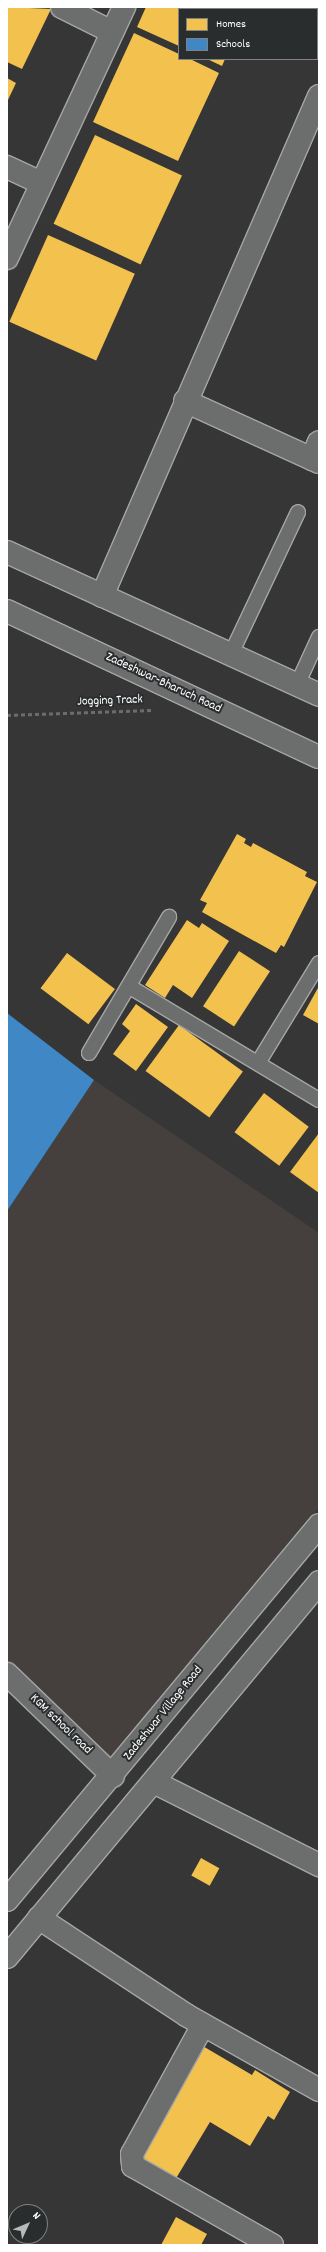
<!DOCTYPE html>
<style>
body{margin:0}
#map{position:relative;width:326px;height:2252px;overflow:hidden;background:#363636;font-family:Dekko,sans-serif}
div>[style]{position:absolute}
.built>*{inset:0;background:#45403d}
.homes>*{inset:0;background:#f2c14e;transform-origin:0 0}
.schools>*{inset:0;background:#3f88c5}
.path>*{height:2.5px;margin-top:-1.25px;transform-origin:0;background:repeating-linear-gradient(90deg,#6c6c6c 0 4px,transparent 0 7px)}
.roads{filter:drop-shadow(1px 0 #a5a5a5) drop-shadow(-1px 0 #a5a5a5) drop-shadow(0 1px #a5a5a5) drop-shadow(0 -1px #a5a5a5)}
.lane>*{height:14px;margin:-7px;padding:0 7px;transform-origin:7px;border-radius:7px;background:#6c6d6d}
.street>*{height:22px;margin:-11px;padding:0 11px;transform-origin:11px;border-radius:11px;background:#6c6d6d}
.secondary>*{height:22px;margin:-11px;padding:0 11px;transform-origin:11px;border-radius:11px;background:#6c6d6d}
.primary>*{height:22px;margin:-11px;padding:0 11px;transform-origin:11px;border-radius:11px;background:#6c6d6d}
span{translate:-50% -50%;white-space:nowrap;text-align:center;line-height:1.15;-webkit-text-stroke:4px #2a2d2e;paint-order:stroke}
.street-label{font-size:13px;color:#fff}
.frame{position:absolute;inset:0;border:8px solid #fff;pointer-events:none}
.legend{position:absolute;left:178px;top:8px;width:140px;height:52px;box-sizing:border-box;background:#2a2d2e;border:1px solid #7f8182;margin:0;padding:5px 7px;list-style:none;font-size:12px;color:#fff}
.legend li{display:flex;align-items:center;gap:8px;height:20px}
.legend b{width:20px;border:1px solid #7f8182}
.north{position:absolute;left:8px;top:2204px;width:40px;height:40px;box-sizing:border-box;background:#2a2d2e;border:1px solid #7f8182;border-radius:50%;rotate:46deg;font-size:11px;font-weight:700;line-height:16px;text-align:center;color:#fff}
.north::after{content:'';display:block;margin:auto;width:14px;height:18px;background:#b9b9b9;clip-path:polygon(50% 0,100% 100%,50% 72%,0 100%)}
</style>
<div id="map">
<div class="built">
<div style="clip-path:polygon(94px 1080px,319px 1233px,319px 1508px,104px 1771px,7px 1685px,7px 1211px)"></div>
</div>
<div class="homes">
<div style="clip-path:polygon(7px 7px,51px 9px,22px 69px,7px 62px)"></div>
<div style="clip-path:polygon(146px 7px,249px 7px,179px 9px,179px 46px,137px 27px)"></div>
<div style="clip-path:polygon(134px 33px,179px 54px,179px 59px,190px 59px,219px 73px,178px 161px,93px 122px)"></div>
<div style="clip-path:polygon(207px 59px,225px 59px,222px 66px)"></div>
<div style="clip-path:polygon(7px 78px,16px 83px,7px 102px)"></div>
<div style="left:95px;top:135px;width:96px;height:98px;rotate:25deg"></div>
<div style="left:48px;top:235px;width:95px;height:95px;rotate:24deg"></div>
<div style="clip-path:polygon(237px 834px,246px 839px,244px 843px,251px 847px,253px 843px,307px 872px,305px 876px,317px 882px,284px 947px,281px 945px,276px 953px,202px 912px,207px 903px,200px 900px)"></div>
<div style="clip-path:polygon(187px 920px,199px 928px,202px 923px,229px 941px,192px 998px,173px 985px,165px 998px,145px 985px)"></div>
<div style="left:239px;top:951px;width:37px;height:66px;rotate:33deg"></div>
<div style="left:67px;top:953px;width:60px;height:44px;rotate:37deg"></div>
<div style="clip-path:polygon(319px 986px,319px 1024px,303px 1015px)"></div>
<div style="clip-path:polygon(136px 1004px,168px 1027px,136px 1071px,113px 1054px,130px 1031px,122px 1024px)"></div>
<div style="left:179px;top:1025px;width:79px;height:57px;rotate:36deg"></div>
<div style="left:264px;top:1093px;width:56px;height:49px;rotate:37deg"></div>
<div style="clip-path:polygon(319px 1133px,319px 1193px,290px 1172px)"></div>
<div style="left:201px;top:1858px;width:21px;height:20px;rotate:29deg"></div>
<div style="clip-path:polygon(201px 2045px,252px 2075px,255px 2070px,290px 2092px,274px 2120px,268px 2116px,250px 2146px,210px 2122px,175px 2180px,136px 2156px)"></div>
<div style="clip-path:polygon(176px 2217px,207px 2234px,201px 2245px,161px 2245px)"></div>
</div>
<div class="schools">
<div style="clip-path:polygon(7px 1013px,94px 1080px,7px 1211px)"></div>
</div>
<div class="path">
<div style="left:7px;top:715px;width:145px;rotate:-2deg"></div>
</div>
<div class="roads">
<div class="lane">
<div style="left:230px;top:656px;width:159px;rotate:-64.7deg"></div>
<div style="left:297px;top:685px;width:53px;rotate:-65.4deg"></div>
<div style="left:130px;top:987px;width:220px;rotate:30.9deg"></div>
<div style="left:89px;top:1053px;width:158px;rotate:-59.5deg"></div>
<div style="left:258px;top:1063px;width:117px;rotate:-58.6deg"></div>
</div>
<div class="street">
<div style="left:62px;top:7px;width:56px;rotate:26.6deg"></div>
<div style="left:7px;top:167px;width:38px;rotate:25deg"></div>
<div style="left:185px;top:401px;width:147px;rotate:24.5deg"></div>
<div style="left:312px;top:459px;width:18px;rotate:-68deg"></div>
<div style="left:102px;top:596px;width:545px;rotate:-66.54deg"></div>
<div style="left:7px;top:1674px;width:147px;rotate:43.9deg"></div>
<div style="left:154px;top:1782px;width:185px;rotate:26.7deg"></div>
<div style="left:39px;top:1918px;width:176px;rotate:33.4deg"></div>
<div style="left:186px;top:2015px;width:153px;rotate:29.4deg"></div>
<div style="left:203px;top:2025px;width:147px;rotate:118.8deg"></div>
<div style="left:132px;top:2154px;width:12px;rotate:85deg"></div>
<div style="left:133px;top:2166px;width:160px;rotate:29.6deg"></div>
</div>
<div class="secondary">
<div style="left:7px;top:258px;width:277px;rotate:-65deg"></div>
<div style="left:7px;top:1900px;width:488px;rotate:-50.2deg"></div>
<div style="left:7px;top:1957px;width:488px;rotate:-50.2deg"></div>
</div>
<div class="primary">
<div style="left:7px;top:552px;width:343px;rotate:24.6deg"></div>
<div style="left:7px;top:611px;width:344px;rotate:25.1deg"></div>
</div>
</div>
<div class="street-label">
<span style="left:163px;top:684px;rotate:25deg">Zadeshwar-Bharuch Road</span>
<span style="left:110px;top:702px;rotate:-2deg">Jogging Track</span>
<span style="left:164px;top:1714px;rotate:-51deg">Zadeshwar Village Road</span>
<span style="left:60px;top:1725px;rotate:44deg">KGM school road</span>
</div>
<div class="frame"></div>
<ul class="legend">
<li><b style="height:11px;background:#f2c14e"></b>Homes</li>
<li><b style="height:11px;background:#3f88c5"></b>Schools</li>
</ul>
<div class="north">N</div>
</div>
